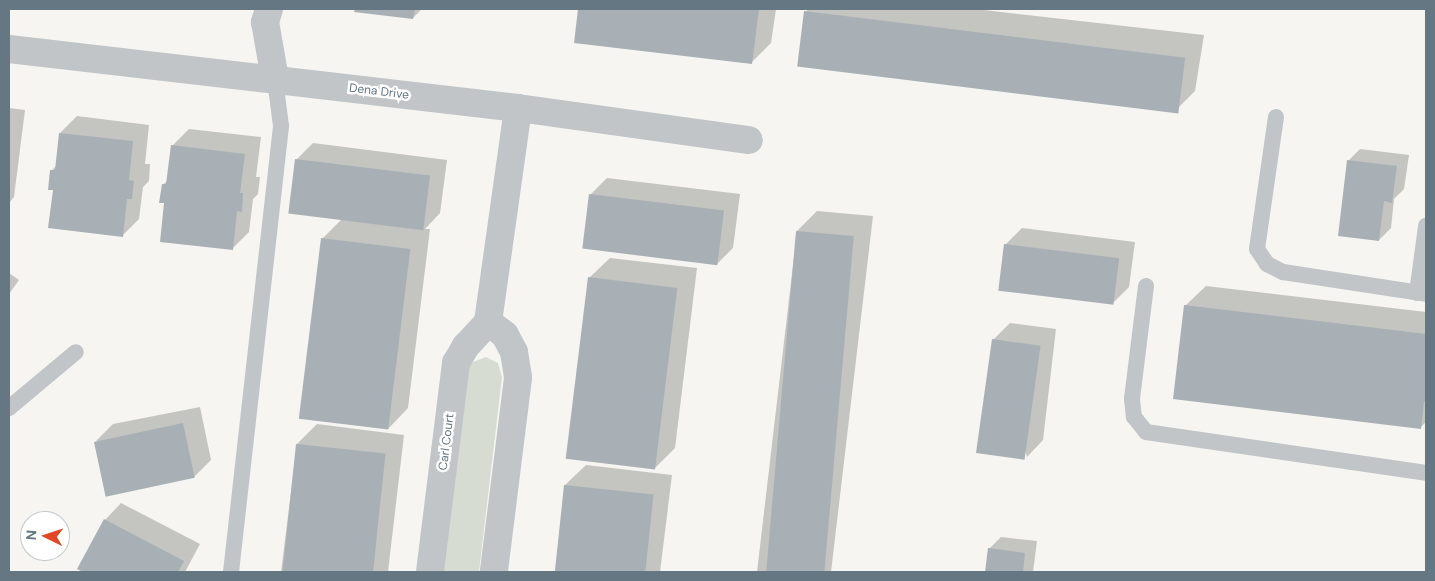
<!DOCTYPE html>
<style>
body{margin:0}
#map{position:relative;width:1435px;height:581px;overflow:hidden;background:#f6f5f2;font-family:"DM Sans",sans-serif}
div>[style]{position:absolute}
.green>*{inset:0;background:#d7dcd3}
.shadow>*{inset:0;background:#0003}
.building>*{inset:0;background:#a8b0b5;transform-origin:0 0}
.service>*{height:16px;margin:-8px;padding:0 8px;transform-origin:8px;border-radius:8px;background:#c1c5c8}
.minor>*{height:28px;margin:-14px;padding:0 14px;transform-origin:14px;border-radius:14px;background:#c1c5c8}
span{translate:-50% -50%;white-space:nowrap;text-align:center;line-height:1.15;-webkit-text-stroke:5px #fff;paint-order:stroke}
.street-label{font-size:12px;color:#657783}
.frame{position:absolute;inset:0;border:10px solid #657783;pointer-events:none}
.north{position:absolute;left:20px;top:511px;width:50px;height:50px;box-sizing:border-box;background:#fff;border:1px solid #c1c9cd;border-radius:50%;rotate:274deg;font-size:14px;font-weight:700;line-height:20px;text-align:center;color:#657783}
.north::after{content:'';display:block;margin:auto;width:18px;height:22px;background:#e04828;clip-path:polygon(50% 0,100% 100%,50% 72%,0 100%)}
</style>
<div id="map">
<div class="green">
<div style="clip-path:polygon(486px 357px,498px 363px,502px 377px,479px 572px,444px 572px,469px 367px,473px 362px)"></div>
</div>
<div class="shadow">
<div style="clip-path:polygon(356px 9px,422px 9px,413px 18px,356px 11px)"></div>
<div style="clip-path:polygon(579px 9px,776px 9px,771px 43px,751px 63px,576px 42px)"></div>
<div style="clip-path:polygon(809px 9px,975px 9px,1204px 35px,1195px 91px,1175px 111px,805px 12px)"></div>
<div style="clip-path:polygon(9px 108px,25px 110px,14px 197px,9px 203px)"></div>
<div style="clip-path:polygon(77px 116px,149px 125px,145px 164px,150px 164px,149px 181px,143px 187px,139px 219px,122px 236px,54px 189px,51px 171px,57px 165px,60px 133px)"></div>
<div style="clip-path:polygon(189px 129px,261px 137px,256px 177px,260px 177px,258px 194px,253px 199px,249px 232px,232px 249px,166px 202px,163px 185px,168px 180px,172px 146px)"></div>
<div style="clip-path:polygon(313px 143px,447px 160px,440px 213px,425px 229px,430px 229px,408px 408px,388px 429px,322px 239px,341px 220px,296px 160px)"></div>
<div style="clip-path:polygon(1360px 149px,1409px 155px,1404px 189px,1394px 199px,1391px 228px,1379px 240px,1348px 161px)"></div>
<div style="clip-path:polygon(607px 178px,740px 194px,733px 248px,716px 265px,590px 195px)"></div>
<div style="clip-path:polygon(817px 211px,873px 216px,831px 572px,757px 572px,797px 231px)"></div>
<div style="clip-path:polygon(1022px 228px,1135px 242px,1129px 287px,1112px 304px,1005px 245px)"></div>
<div style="clip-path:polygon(610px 258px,697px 268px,675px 448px,655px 468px,589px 278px)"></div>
<div style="clip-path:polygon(9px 273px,19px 280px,9px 294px)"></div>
<div style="clip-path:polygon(1206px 286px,1426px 312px,1426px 422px,1420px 428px,1185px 306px)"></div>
<div style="clip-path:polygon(1010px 323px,1056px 329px,1043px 440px,1027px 457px,993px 340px)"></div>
<div style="clip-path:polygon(200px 407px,211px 460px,194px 477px,96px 441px,113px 424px)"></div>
<div style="clip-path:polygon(317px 424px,404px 435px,388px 572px,281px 572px,297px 444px)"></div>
<div style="clip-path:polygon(586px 465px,672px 475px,660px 572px,555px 572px,565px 485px)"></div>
<div style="clip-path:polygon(121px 503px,200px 544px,185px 572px,86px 572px,79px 569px,105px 520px)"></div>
<div style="clip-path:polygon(1001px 537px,1037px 541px,1033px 572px,986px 572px,989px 549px)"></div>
</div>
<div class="building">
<div style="clip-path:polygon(355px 9px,415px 9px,413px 19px,354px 12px)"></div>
<div style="clip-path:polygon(578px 9px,759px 9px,752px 64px,574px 43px)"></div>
<div style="left:804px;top:11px;width:384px;height:56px;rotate:7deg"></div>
<div style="clip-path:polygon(59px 133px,133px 141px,129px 180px,134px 181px,132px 199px,127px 199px,123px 237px,48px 228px,53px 190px,48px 190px,50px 170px,55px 170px)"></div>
<div style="clip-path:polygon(171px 145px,245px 154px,240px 193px,243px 193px,242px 212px,237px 211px,233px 250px,160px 242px,164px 203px,159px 203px,162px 184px,166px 184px)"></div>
<div style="left:295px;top:159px;width:136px;height:55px;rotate:7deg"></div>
<div style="clip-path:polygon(1347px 160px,1397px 166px,1392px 203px,1384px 201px,1379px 241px,1338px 236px)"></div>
<div style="left:589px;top:194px;width:136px;height:55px;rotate:7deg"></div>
<div style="left:796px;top:231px;width:58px;height:343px;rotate:5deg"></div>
<div style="left:321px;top:238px;width:90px;height:182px;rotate:7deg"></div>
<div style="left:1004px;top:244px;width:116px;height:47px;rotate:7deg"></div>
<div style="left:588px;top:277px;width:90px;height:183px;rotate:7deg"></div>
<div style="clip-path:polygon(1184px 305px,1426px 334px,1426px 402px,1424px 402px,1421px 429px,1173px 399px)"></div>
<div style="left:992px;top:339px;width:49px;height:115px;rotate:8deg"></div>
<div style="left:183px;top:423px;width:56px;height:91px;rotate:78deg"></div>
<div style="left:296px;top:444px;width:90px;height:129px;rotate:6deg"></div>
<div style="left:564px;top:485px;width:90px;height:88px;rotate:6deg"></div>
<div style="clip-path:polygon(104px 519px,184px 561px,178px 572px,83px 572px,77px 569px)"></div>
<div style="clip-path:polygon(988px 548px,1025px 553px,1023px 572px,985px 572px)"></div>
</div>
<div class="service">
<div style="left:1276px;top:117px;width:133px;rotate:98.2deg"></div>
<div style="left:1257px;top:249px;width:18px;rotate:56deg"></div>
<div style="left:1267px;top:264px;width:18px;rotate:27deg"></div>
<div style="left:1283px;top:272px;width:145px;rotate:8.7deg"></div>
<div style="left:1146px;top:286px;width:114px;rotate:97.1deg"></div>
<div style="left:1132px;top:399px;width:18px;rotate:84deg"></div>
<div style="left:1134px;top:417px;width:19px;rotate:51deg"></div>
<div style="left:1146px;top:432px;width:283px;rotate:8.3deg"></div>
<div style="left:1417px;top:293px;width:68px;rotate:-82.3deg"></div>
<div style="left:9px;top:408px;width:87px;rotate:-39.9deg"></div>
<div style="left:231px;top:572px;width:449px;rotate:-83.6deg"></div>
<div style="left:281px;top:126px;width:47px;rotate:-97.3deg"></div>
</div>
<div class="minor">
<div style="left:269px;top:9px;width:14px;rotate:107deg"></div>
<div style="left:265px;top:22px;width:58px;rotate:80deg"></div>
<div style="left:9px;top:49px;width:512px;rotate:6.61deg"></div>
<div style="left:518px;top:108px;width:233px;rotate:7.9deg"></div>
<div style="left:488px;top:322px;width:21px;rotate:37deg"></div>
<div style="left:505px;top:335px;width:19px;rotate:62deg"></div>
<div style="left:514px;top:352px;width:26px;rotate:81deg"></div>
<div style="left:518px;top:378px;width:195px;rotate:97.1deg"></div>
<div style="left:430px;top:572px;width:211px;rotate:-82.9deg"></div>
<div style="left:456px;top:363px;width:20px;rotate:-60deg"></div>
<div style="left:466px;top:346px;width:33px;rotate:-47deg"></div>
<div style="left:488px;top:322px;width:216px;rotate:-82deg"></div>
</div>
<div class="street-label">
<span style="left:379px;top:92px;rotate:7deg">Dena Drive</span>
<span style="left:447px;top:442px;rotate:-83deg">Carl Court</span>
</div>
<div class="frame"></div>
<div class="north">N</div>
</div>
